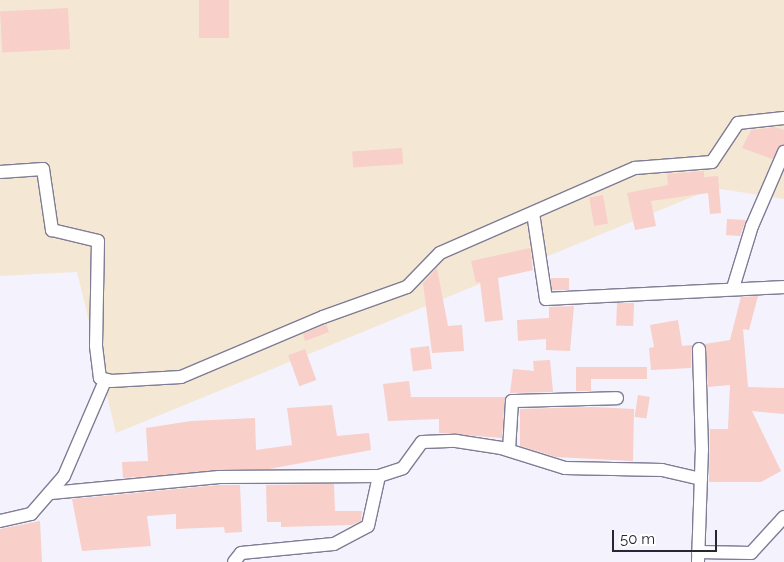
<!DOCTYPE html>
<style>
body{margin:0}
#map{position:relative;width:784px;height:562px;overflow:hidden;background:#f3f2fd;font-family:Raleway,sans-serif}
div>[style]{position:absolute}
.industrial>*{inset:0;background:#f4e8d4}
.building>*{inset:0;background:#f8cfc9;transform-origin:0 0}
.roads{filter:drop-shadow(1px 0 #7f7c94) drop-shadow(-1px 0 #7f7c94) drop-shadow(0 1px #7f7c94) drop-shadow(0 -1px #7f7c94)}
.street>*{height:12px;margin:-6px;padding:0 6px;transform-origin:6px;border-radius:6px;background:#fff}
span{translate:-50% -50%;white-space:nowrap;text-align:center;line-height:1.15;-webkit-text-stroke:4.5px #fff;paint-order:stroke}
.scale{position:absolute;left:612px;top:530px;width:105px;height:22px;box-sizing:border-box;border:2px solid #282630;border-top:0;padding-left:6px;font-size:15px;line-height:18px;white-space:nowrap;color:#282630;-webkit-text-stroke:4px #fff;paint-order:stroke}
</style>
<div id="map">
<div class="industrial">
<div style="clip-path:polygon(0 0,784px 0,784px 199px,714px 188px,116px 433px,77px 272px,0 276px)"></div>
</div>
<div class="building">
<div style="left:199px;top:0;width:30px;height:38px"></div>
<div style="left:68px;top:8px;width:41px;height:68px;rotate:87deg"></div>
<div style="clip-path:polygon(775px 127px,784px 130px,784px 144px,772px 159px,742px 148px,751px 130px)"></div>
<div style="left:402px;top:148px;width:16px;height:50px;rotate:86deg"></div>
<div style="clip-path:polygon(704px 171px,704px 177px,718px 176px,721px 213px,710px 214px,708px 193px,651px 201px,656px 226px,635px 230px,627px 193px,668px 185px,667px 174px)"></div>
<div style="left:603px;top:195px;width:29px;height:14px;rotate:80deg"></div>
<div style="clip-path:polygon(727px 219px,746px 220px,740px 236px,726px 235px)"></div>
<div style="clip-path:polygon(530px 248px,533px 270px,498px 278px,503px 320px,485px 322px,480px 282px,476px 283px,471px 261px)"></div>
<div style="clip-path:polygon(437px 268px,448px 326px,462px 325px,464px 351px,432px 353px,423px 283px)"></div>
<div style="left:569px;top:278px;width:12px;height:18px;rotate:90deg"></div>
<div style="clip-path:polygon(758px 296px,749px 330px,743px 329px,748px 387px,784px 388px,784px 414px,752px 411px,781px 471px,761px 482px,709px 482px,710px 429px,728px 429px,730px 385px,708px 387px,705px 344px,730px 340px,741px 297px)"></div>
<div style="left:634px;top:303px;width:23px;height:17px;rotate:92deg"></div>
<div style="clip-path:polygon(574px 306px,570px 351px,546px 350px,546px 339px,518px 341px,517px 320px,549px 318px,549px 307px)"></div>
<div style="clip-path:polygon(678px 320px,682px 346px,692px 345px,691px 368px,651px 370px,649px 348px,654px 347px,650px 325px)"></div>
<div style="clip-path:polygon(326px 324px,329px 332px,305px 341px,303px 334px)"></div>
<div style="left:429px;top:346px;width:23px;height:19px;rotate:83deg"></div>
<div style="left:305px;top:349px;width:33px;height:18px;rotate:70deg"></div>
<div style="clip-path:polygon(550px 360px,553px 392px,510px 393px,513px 369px,534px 371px,533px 361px)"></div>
<div style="clip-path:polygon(576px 367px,647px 367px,647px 379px,591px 379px,591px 391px,576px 391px)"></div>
<div style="clip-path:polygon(409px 381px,411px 397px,505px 397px,502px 438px,439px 433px,439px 419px,388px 421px,383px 384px)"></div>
<div style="left:638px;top:395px;width:12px;height:22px;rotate:9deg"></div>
<div style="clip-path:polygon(332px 405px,337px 436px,369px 433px,371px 450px,269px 469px,123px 478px,122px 462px,148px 461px,146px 428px,191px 421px,255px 418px,256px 450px,292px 445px,287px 408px)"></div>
<div style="clip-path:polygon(592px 407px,634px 409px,633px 461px,556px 457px,520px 446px,520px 409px)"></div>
<div style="clip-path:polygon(334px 484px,335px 511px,362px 511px,361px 521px,352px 525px,281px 527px,281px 522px,267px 522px,266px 485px)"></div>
<div style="clip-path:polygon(219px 485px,240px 485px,242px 532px,225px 533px,224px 527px,176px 529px,176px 514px,147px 516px,151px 546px,82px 551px,72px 499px)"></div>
<div style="clip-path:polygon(40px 521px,42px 562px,0 562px,0 529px)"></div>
</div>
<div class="roads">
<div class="street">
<div style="left:0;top:172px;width:43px;rotate:-4deg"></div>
<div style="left:43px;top:169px;width:62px;rotate:81.6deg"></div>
<div style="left:52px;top:230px;width:47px;rotate:13.4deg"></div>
<div style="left:98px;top:241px;width:105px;rotate:91.1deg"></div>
<div style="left:96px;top:346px;width:32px;rotate:83deg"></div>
<div style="left:100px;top:378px;width:11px;rotate:15deg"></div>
<div style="left:111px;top:381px;width:70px;rotate:-3.3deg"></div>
<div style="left:181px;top:377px;width:154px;rotate:-22.9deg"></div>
<div style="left:323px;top:317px;width:89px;rotate:-19.7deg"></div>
<div style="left:407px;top:287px;width:47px;rotate:-45.9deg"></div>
<div style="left:440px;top:253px;width:213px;rotate:-23.6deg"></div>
<div style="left:635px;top:168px;width:77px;rotate:-4.5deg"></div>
<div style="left:712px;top:162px;width:47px;rotate:-56.3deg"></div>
<div style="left:738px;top:123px;width:46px;rotate:-6.2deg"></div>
<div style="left:533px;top:213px;width:87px;rotate:81.4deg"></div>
<div style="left:546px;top:299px;width:238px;rotate:-2.9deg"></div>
<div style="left:733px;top:288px;width:65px;rotate:-73deg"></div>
<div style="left:752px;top:226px;width:81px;rotate:-66.6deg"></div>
<div style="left:509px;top:450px;width:49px;rotate:-86.5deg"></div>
<div style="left:512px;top:401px;width:105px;rotate:-1.6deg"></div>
<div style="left:51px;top:493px;width:169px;rotate:-5.4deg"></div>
<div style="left:219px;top:477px;width:160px;rotate:-0.4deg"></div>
<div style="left:0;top:521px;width:32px;rotate:-13deg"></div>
<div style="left:31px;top:514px;width:50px;rotate:-49deg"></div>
<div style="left:64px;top:476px;width:103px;rotate:-66.7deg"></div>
<div style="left:698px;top:552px;width:53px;rotate:1.1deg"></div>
<div style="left:751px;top:553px;width:49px;rotate:-47.5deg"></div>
<div style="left:234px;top:562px;width:11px;rotate:-52deg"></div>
<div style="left:241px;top:553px;width:93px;rotate:-5.5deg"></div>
<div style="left:334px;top:544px;width:38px;rotate:-28deg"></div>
<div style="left:368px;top:526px;width:51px;rotate:-77.6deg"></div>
<div style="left:379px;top:476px;width:25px;rotate:-18deg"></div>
<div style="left:403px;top:468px;width:32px;rotate:-54deg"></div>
<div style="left:422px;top:442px;width:34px;rotate:-2deg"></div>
<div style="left:456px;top:441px;width:46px;rotate:8.8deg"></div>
<div style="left:501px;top:448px;width:67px;rotate:17.4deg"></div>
<div style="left:565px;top:468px;width:97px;rotate:1.2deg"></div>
<div style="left:662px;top:470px;width:40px;rotate:13deg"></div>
<div style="left:698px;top:562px;width:112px;rotate:-88deg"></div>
<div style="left:702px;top:450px;width:101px;rotate:-91.7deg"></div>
</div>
</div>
<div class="scale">50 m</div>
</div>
